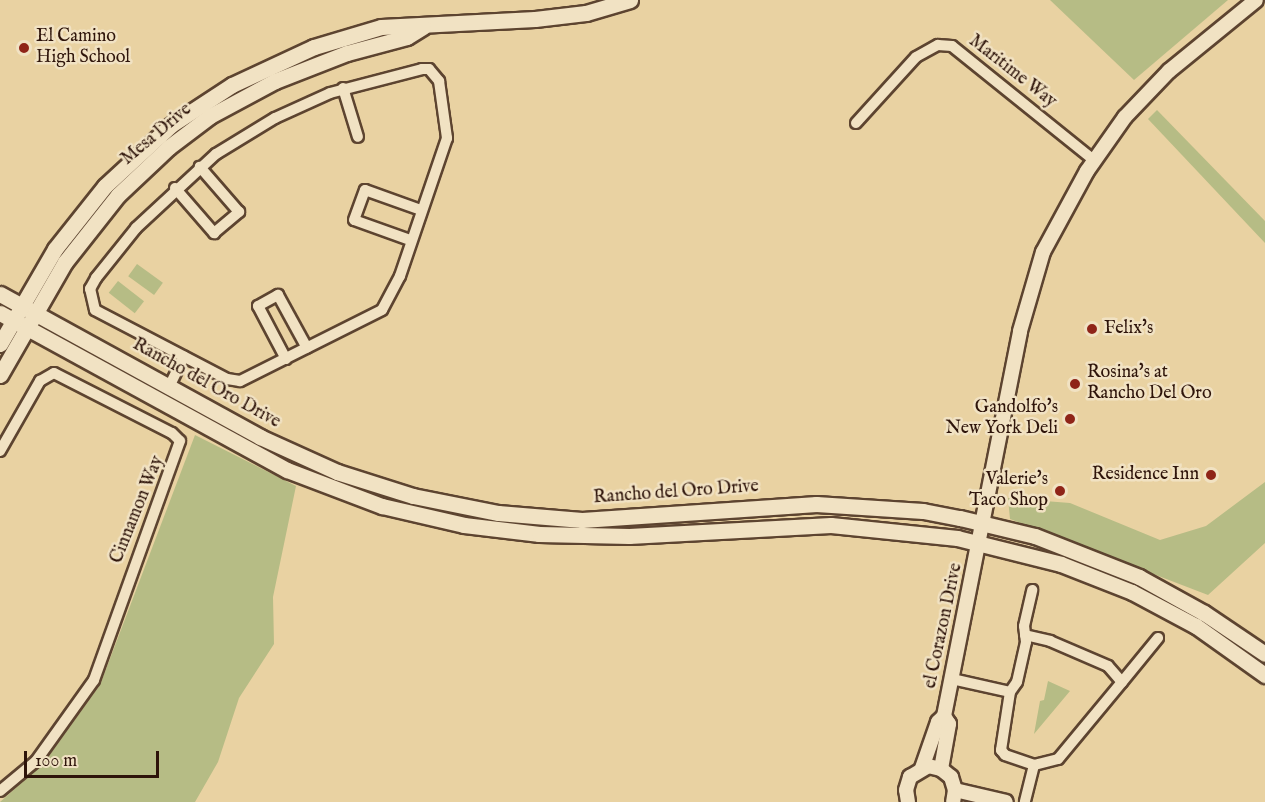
<!DOCTYPE html>
<style>
body{margin:0}
#map{position:relative;width:1265px;height:802px;overflow:hidden;background:#e9d2a2;font-family:"IM FELL English",serif}
div>[style]{position:absolute}
.green>*{inset:0;background:#b6bc85;transform-origin:0 0}
.roads{filter:drop-shadow(2px 0 #5d4430) drop-shadow(-2px 0 #5d4430) drop-shadow(0 2px #5d4430) drop-shadow(0 -2px #5d4430)}
.minor>*{height:10px;margin:-5px;padding:0 5px;transform-origin:5px;border-radius:5px;background:#f1e2c3}
.tertiary>*{height:14px;margin:-7px;padding:0 7px;transform-origin:7px;border-radius:7px;background:#f1e2c3}
.secondary>*{height:15px;margin:-7.5px;padding:0 7.5px;transform-origin:7.5px;border-radius:7.5px;background:#f1e2c3}
.dots>*{width:16px;height:16px;translate:-50% -50%;box-sizing:border-box;border:3px solid #f1e2c3;border-radius:50%}
span{translate:-50% -50%;white-space:nowrap;text-align:center;line-height:1.15;-webkit-text-stroke:5px #f1e2c3;paint-order:stroke}
.poi-label{font-size:18px;color:#2e140a}
.left{translate:0 -50%;text-align:left}
.right{translate:-100% -50%;text-align:right}
.street-label{font-size:18px;color:#2e140a}
.scale{position:absolute;left:24px;top:751px;width:135px;height:27px;box-sizing:border-box;border:3px solid #2e140a;border-top:0;padding-left:8px;font-size:18px;line-height:21px;white-space:nowrap;color:#2e140a;-webkit-text-stroke:4px #f1e2c3;paint-order:stroke}
</style>
<div id="map">
<div class="green">
<div style="clip-path:polygon(1050px 0,1228px 0,1134px 80px)"></div>
<div style="clip-path:polygon(1157px 110px,1265px 221px,1265px 243px,1148px 119px)"></div>
<div style="left:137px;top:264px;width:32px;height:15px;rotate:36deg"></div>
<div style="left:118px;top:281px;width:33px;height:15px;rotate:38deg"></div>
<div style="clip-path:polygon(195px 435px,296px 486px,273px 597px,274px 644px,239px 698px,218px 762px,195px 802px,0 802px,44px 763px,100px 685px)"></div>
<div style="clip-path:polygon(1265px 482px,1265px 543px,1208px 595px,1010px 519px,1008px 498px,1070px 503px,1160px 540px,1206px 526px)"></div>
<div style="clip-path:polygon(1048px 681px,1070px 691px,1034px 734px,1040px 701px,1044px 700px)"></div>
</div>
<div class="roads">
<div class="minor">
<div style="left:422px;top:69px;width:7px"></div>
<div style="left:429px;top:69px;width:16px;rotate:50deg"></div>
<div style="left:439px;top:81px;width:58px;rotate:82deg"></div>
<div style="left:447px;top:138px;width:146px;rotate:108.8deg"></div>
<div style="left:400px;top:276px;width:38px;rotate:118deg"></div>
<div style="left:382px;top:310px;width:159px;rotate:153.4deg"></div>
<div style="left:240px;top:381px;width:13px;rotate:-171deg"></div>
<div style="left:227px;top:379px;width:149px;rotate:-152.4deg"></div>
<div style="left:95px;top:310px;width:22px;rotate:-103deg"></div>
<div style="left:90px;top:289px;width:13px;rotate:-61deg"></div>
<div style="left:96px;top:278px;width:64px;rotate:-51.3deg"></div>
<div style="left:136px;top:228px;width:109px;rotate:-42.8deg"></div>
<div style="left:216px;top:154px;width:69px;rotate:-31.4deg"></div>
<div style="left:275px;top:118px;width:60px;rotate:-24.4deg"></div>
<div style="left:330px;top:93px;width:95px;rotate:-14.6deg"></div>
<div style="left:343px;top:88px;width:51px;rotate:73deg"></div>
<div style="left:856px;top:123px;width:89px;rotate:-47.7deg"></div>
<div style="left:916px;top:57px;width:25px;rotate:-29deg"></div>
<div style="left:938px;top:45px;width:14px;rotate:4deg"></div>
<div style="left:952px;top:46px;width:182px;rotate:38.8deg"></div>
<div style="left:175px;top:188px;width:60px;rotate:49.1deg"></div>
<div style="left:214px;top:233px;width:33px;rotate:-40deg"></div>
<div style="left:239px;top:212px;width:60px;rotate:-130.9deg"></div>
<div style="left:410px;top:240px;width:59px;rotate:-160.3deg"></div>
<div style="left:354px;top:220px;width:32px;rotate:-70deg"></div>
<div style="left:365px;top:190px;width:59px;rotate:19.7deg"></div>
<div style="left:286px;top:359px;width:60px;rotate:-117.8deg"></div>
<div style="left:258px;top:306px;width:23px;rotate:-29deg"></div>
<div style="left:278px;top:295px;width:60px;rotate:61.3deg"></div>
<div style="left:169px;top:387px;width:34px;rotate:-64deg"></div>
<div style="left:0;top:451px;width:81px;rotate:-60.3deg"></div>
<div style="left:40px;top:381px;width:16px;rotate:-30deg"></div>
<div style="left:54px;top:373px;width:132px;rotate:27deg"></div>
<div style="left:172px;top:433px;width:11px;rotate:45deg"></div>
<div style="left:180px;top:441px;width:254px;rotate:109.8deg"></div>
<div style="left:94px;top:680px;width:100px;rotate:125.6deg"></div>
<div style="left:36px;top:761px;width:47px;rotate:140.2deg"></div>
<div style="left:1025px;top:635px;width:26px;rotate:13deg"></div>
<div style="left:1050px;top:641px;width:63px;rotate:23.3deg"></div>
<div style="left:1108px;top:666px;width:21px;rotate:49deg"></div>
<div style="left:1122px;top:682px;width:100px;rotate:129.7deg"></div>
<div style="left:1058px;top:759px;width:25px;rotate:166deg"></div>
<div style="left:1034px;top:765px;width:38px;rotate:104deg"></div>
<div style="left:952px;top:679px;width:59px;rotate:12.6deg"></div>
<div style="left:1010px;top:692px;width:59px;rotate:98.8deg"></div>
<div style="left:1001px;top:750px;width:6px;rotate:51deg"></div>
<div style="left:1005px;top:755px;width:31px;rotate:19deg"></div>
<div style="left:1122px;top:682px;width:57px;rotate:-50.7deg"></div>
<div style="left:1010px;top:692px;width:12px;rotate:-55deg"></div>
<div style="left:1017px;top:682px;width:41px;rotate:-77.3deg"></div>
<div style="left:1026px;top:642px;width:16px;rotate:-97deg"></div>
<div style="left:1024px;top:626px;width:37px;rotate:-77deg"></div>
</div>
<div class="tertiary">
<div style="left:922px;top:768px;width:49px;rotate:-70.8deg"></div>
<div style="left:938px;top:722px;width:8px;rotate:-45deg"></div>
<div style="left:944px;top:716px;width:392px;rotate:-78.8deg"></div>
<div style="left:1020px;top:331px;width:82px;rotate:-73.8deg"></div>
<div style="left:1043px;top:252px;width:92px;rotate:-61.5deg"></div>
<div style="left:1087px;top:171px;width:66px;rotate:-54.9deg"></div>
<div style="left:1125px;top:117px;width:64px;rotate:-46.3deg"></div>
<div style="left:1169px;top:71px;width:112px;rotate:-39.2deg"></div>
<div style="left:941px;top:769px;width:46px;rotate:-79.9deg"></div>
<div style="left:949px;top:724px;width:9px;rotate:-122deg"></div>
<div style="left:955px;top:790px;width:52px;rotate:13.2deg"></div>
<div style="left:908px;top:802px;width:12px;rotate:-99deg"></div>
<div style="left:906px;top:790px;width:14px;rotate:-73deg"></div>
<div style="left:910px;top:777px;width:21px;rotate:-31deg"></div>
<div style="left:928px;top:766px;width:13px;rotate:13deg"></div>
<div style="left:941px;top:769px;width:13px;rotate:39deg"></div>
<div style="left:951px;top:777px;width:14px;rotate:73deg"></div>
<div style="left:955px;top:790px;width:12px;rotate:99deg"></div>
</div>
<div class="secondary">
<div style="left:0;top:294px;width:297px;rotate:28.8deg"></div>
<div style="left:260px;top:437px;width:85px;rotate:24.4deg"></div>
<div style="left:337px;top:472px;width:80px;rotate:17.5deg"></div>
<div style="left:413px;top:496px;width:87px;rotate:11.3deg"></div>
<div style="left:498px;top:513px;width:84px;rotate:4.8deg"></div>
<div style="left:582px;top:520px;width:235px;rotate:-3.9deg"></div>
<div style="left:816px;top:504px;width:107px;rotate:3.7deg"></div>
<div style="left:923px;top:511px;width:38px;rotate:11deg"></div>
<div style="left:960px;top:518px;width:77px;rotate:13.5deg"></div>
<div style="left:1035px;top:536px;width:112px;rotate:21.5deg"></div>
<div style="left:1139px;top:577px;width:74px;rotate:29deg"></div>
<div style="left:1204px;top:613px;width:73px;rotate:33.9deg"></div>
<div style="left:0;top:313px;width:327px;rotate:28.7deg"></div>
<div style="left:287px;top:470px;width:102px;rotate:20.8deg"></div>
<div style="left:382px;top:506px;width:84px;rotate:13deg"></div>
<div style="left:464px;top:525px;width:76px;rotate:6.8deg"></div>
<div style="left:539px;top:534px;width:90px;rotate:1.3deg"></div>
<div style="left:629px;top:536px;width:202px;rotate:-3.1deg"></div>
<div style="left:831px;top:525px;width:127px;rotate:5.9deg"></div>
<div style="left:957px;top:538px;width:107px;rotate:14deg"></div>
<div style="left:1061px;top:564px;width:76px;rotate:21.5deg"></div>
<div style="left:1132px;top:592px;width:72px;rotate:28deg"></div>
<div style="left:1196px;top:626px;width:85px;rotate:35.4deg"></div>
<div style="left:0;top:344px;width:110px;rotate:-59.9deg"></div>
<div style="left:55px;top:249px;width:80px;rotate:-51.6deg"></div>
<div style="left:105px;top:186px;width:90px;rotate:-42.7deg"></div>
<div style="left:171px;top:125px;width:73px;rotate:-33.3deg"></div>
<div style="left:232px;top:85px;width:90px;rotate:-24.9deg"></div>
<div style="left:314px;top:47px;width:70px;rotate:-16.6deg"></div>
<div style="left:381px;top:27px;width:154px;rotate:-3deg"></div>
<div style="left:535px;top:19px;width:51px;rotate:-6.7deg"></div>
<div style="left:586px;top:13px;width:46px;rotate:-16.5deg"></div>
<div style="left:0;top:375px;width:130px;rotate:-60.1deg"></div>
<div style="left:65px;top:262px;width:85px;rotate:-51.7deg"></div>
<div style="left:118px;top:195px;width:70px;rotate:-43.3deg"></div>
<div style="left:169px;top:147px;width:51px;rotate:-37.1deg"></div>
<div style="left:210px;top:116px;width:74px;rotate:-28.3deg"></div>
<div style="left:275px;top:81px;width:77px;rotate:-21.3deg"></div>
<div style="left:347px;top:53px;width:62px;rotate:-14.9deg"></div>
<div style="left:407px;top:37px;width:19px;rotate:-32deg"></div>
</div>
</div>
<div class="dots">
<div style="left:24px;top:48px;background:#8f2418"></div>
<div style="left:1092px;top:329px;background:#8f2418"></div>
<div style="left:1075px;top:384px;background:#8f2418"></div>
<div style="left:1070px;top:419px;background:#8f2418"></div>
<div style="left:1211px;top:475px;background:#8f2418"></div>
<div style="left:1060px;top:491px;background:#8f2418"></div>
</div>
<div class="poi-label">
<span class="left" style="left:36px;top:48px">El Camino<br>High School</span>
<span class="left" style="left:1104px;top:329px">Felix's</span>
<span class="left" style="left:1087px;top:384px">Rosina's at<br>Rancho Del Oro</span>
<span class="right" style="left:1058px;top:419px">Gandolfo's<br>New York Deli</span>
<span class="right" style="left:1199px;top:475px">Residence Inn</span>
<span class="right" style="left:1048px;top:491px">Valerie's<br>Taco Shop</span>
</div>
<div class="street-label">
<span style="left:1012px;top:72px;rotate:38deg">Maritime Way</span>
<span style="left:157px;top:135px;rotate:-40deg">Mesa Drive</span>
<span style="left:206px;top:384px;rotate:29deg">Rancho del Oro Drive</span>
<span style="left:676px;top:493px;rotate:-4deg">Rancho del Oro Drive</span>
<span style="left:138px;top:510px;rotate:-68deg">Cinnamon Way</span>
<span style="left:944px;top:626px;rotate:-78deg">el Corazon Drive</span>
</div>
<div class="scale">100 m</div>
</div>
